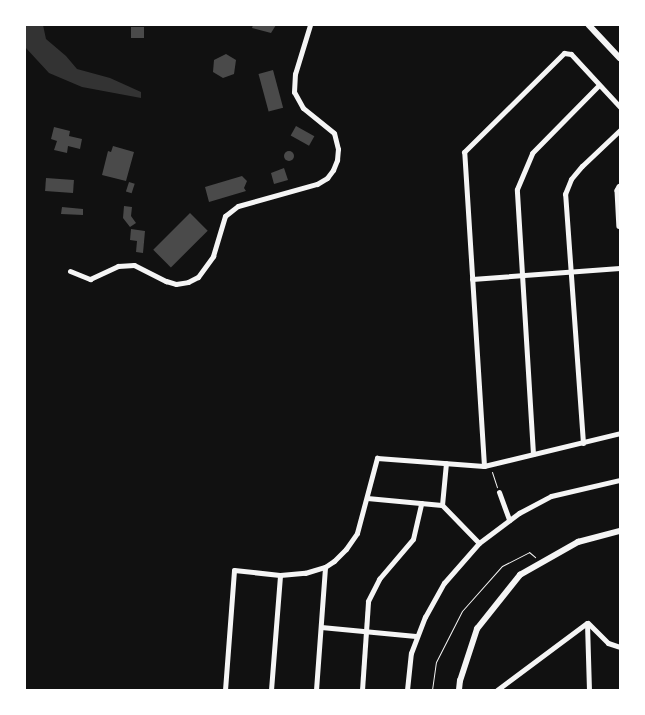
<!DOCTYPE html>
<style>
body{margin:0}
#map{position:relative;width:645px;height:715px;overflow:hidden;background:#111;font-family:Karla,sans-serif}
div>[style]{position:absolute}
.water>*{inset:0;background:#333}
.building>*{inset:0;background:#4a4a4a;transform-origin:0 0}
.round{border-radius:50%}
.path>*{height:1px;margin:-0.5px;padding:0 0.5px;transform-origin:0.5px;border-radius:0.5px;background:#f5f5f5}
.minor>*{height:5px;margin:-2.5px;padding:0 2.5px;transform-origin:2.5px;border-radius:2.5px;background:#f5f5f5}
.tertiary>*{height:5.5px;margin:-2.75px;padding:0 2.75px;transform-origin:2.75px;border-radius:2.75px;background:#f5f5f5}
span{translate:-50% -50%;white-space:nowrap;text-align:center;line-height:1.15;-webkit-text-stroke:5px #fff;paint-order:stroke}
.frame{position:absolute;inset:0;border:26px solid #fff;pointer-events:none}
</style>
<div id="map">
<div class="water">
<div style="clip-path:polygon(25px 25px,43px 25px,46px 39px,66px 56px,77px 69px,110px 78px,141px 92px,141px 98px,82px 87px,49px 73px,25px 47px)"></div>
</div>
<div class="building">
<div style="clip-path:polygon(253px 25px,276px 25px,271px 33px,252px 28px)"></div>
<div style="left:131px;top:27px;width:13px;height:11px"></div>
<div style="clip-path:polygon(226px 54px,236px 60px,234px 74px,223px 78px,213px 72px,214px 60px)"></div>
<div style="left:273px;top:70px;width:39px;height:15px;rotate:75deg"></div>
<div style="left:296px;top:126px;width:21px;height:11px;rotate:29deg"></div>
<div style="clip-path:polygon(54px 127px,70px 131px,69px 136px,82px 139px,80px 149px,68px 146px,67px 153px,54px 150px,57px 141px,51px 139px)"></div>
<div style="clip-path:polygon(113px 146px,134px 152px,126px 181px,102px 175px,108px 151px,111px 152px)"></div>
<div class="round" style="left:284px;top:151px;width:10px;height:10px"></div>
<div style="clip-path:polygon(284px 168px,288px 180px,274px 184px,271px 173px)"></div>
<div style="clip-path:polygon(242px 176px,247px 181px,244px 188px,246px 191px,209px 202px,205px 187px)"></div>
<div style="left:46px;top:178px;width:28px;height:13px;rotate:4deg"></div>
<div style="left:129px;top:182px;width:6px;height:10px;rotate:18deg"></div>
<div style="clip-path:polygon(124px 206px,132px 207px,131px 216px,136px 223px,130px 227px,123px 218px)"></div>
<div style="clip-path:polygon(62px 207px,83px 209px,83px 215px,61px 214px)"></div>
<div style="left:190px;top:213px;width:25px;height:52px;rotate:45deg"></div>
<div style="clip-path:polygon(131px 229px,145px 231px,143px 253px,136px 252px,137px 241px,130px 240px)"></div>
</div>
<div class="path">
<div style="left:492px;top:472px;width:16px;rotate:72deg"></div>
<div style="left:432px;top:690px;width:28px;rotate:-82deg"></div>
<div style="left:436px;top:662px;width:57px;rotate:-63deg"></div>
<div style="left:462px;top:611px;width:60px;rotate:-48.4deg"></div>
<div style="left:502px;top:566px;width:30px;rotate:-27deg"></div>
<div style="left:529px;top:552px;width:8px;rotate:40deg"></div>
</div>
<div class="minor">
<div style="left:70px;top:271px;width:22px;rotate:22deg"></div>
<div style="left:90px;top:279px;width:31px;rotate:-25deg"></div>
<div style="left:118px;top:266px;width:16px;rotate:-4deg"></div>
<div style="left:134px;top:265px;width:36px;rotate:27deg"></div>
<div style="left:166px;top:281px;width:10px;rotate:17deg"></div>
<div style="left:176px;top:284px;width:12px;rotate:-9deg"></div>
<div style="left:188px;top:282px;width:11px;rotate:-27deg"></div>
<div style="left:198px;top:277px;width:26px;rotate:-54deg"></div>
<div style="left:213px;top:256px;width:42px;rotate:-73.3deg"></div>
<div style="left:225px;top:216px;width:16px;rotate:-38deg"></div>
<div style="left:238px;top:206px;width:82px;rotate:-15.6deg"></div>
<div style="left:317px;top:184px;width:12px;rotate:-31deg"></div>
<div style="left:327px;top:178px;width:10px;rotate:-53deg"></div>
<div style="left:333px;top:170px;width:11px;rotate:-68deg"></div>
<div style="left:337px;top:160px;width:11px;rotate:-85deg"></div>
<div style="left:338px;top:149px;width:16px;rotate:-104deg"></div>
<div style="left:334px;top:133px;width:40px;rotate:-141deg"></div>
<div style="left:303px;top:108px;width:18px;rotate:-119deg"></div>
<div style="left:294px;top:92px;width:18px;rotate:-87deg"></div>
<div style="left:295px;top:74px;width:51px;rotate:-73deg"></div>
<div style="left:472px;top:279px;width:148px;rotate:-4.3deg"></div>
<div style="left:583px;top:443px;width:250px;rotate:-94.1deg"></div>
<div style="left:565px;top:194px;width:16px;rotate:-68deg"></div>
<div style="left:571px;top:179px;width:17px;rotate:-50deg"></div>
<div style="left:582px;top:166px;width:52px;rotate:-43.5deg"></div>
<div style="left:533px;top:454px;width:265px;rotate:-93.5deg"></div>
<div style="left:517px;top:189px;width:39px;rotate:-67deg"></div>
<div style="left:532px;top:153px;width:95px;rotate:-45.4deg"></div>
<div style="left:484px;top:466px;width:315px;rotate:-93.6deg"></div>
<div style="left:464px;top:152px;width:141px;rotate:-44.7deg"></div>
<div style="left:564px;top:53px;width:7px;rotate:8deg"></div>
<div style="left:571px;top:54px;width:72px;rotate:47.2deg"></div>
<div style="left:499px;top:492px;width:30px;rotate:70deg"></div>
<div style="left:367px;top:498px;width:75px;rotate:5.3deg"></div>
<div style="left:442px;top:505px;width:53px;rotate:45.8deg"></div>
<div style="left:442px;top:505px;width:42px;rotate:-84.6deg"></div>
<div style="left:587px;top:623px;width:67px;rotate:88.3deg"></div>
<div style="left:588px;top:623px;width:28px;rotate:45deg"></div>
<div style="left:608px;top:643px;width:13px;rotate:18deg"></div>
<div style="left:321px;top:627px;width:95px;rotate:5.4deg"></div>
<div style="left:225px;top:690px;width:120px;rotate:-85.7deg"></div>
<div style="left:234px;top:570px;width:46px;rotate:6.2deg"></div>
<div style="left:280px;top:575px;width:25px;rotate:-5deg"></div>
<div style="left:305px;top:573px;width:21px;rotate:-17deg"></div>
<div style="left:325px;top:567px;width:11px;rotate:-34deg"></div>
<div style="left:334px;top:561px;width:17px;rotate:-45deg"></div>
<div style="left:346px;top:549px;width:19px;rotate:-55deg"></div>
<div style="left:357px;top:533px;width:78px;rotate:-75.1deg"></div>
<div style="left:377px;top:458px;width:107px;rotate:4.3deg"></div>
<div style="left:484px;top:466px;width:140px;rotate:-13.6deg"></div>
<div style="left:271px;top:690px;width:115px;rotate:-85.5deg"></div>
<div style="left:316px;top:690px;width:123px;rotate:-85.8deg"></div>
<div style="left:362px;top:690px;width:89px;rotate:-86.1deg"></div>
<div style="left:368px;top:601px;width:25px;rotate:-63deg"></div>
<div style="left:379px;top:579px;width:52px;rotate:-49.6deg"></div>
<div style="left:413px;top:539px;width:37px;rotate:-77deg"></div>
<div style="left:407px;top:690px;width:37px;rotate:-84deg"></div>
<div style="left:411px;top:653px;width:39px;rotate:-69deg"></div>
<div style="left:425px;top:617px;width:39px;rotate:-61deg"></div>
<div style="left:444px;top:583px;width:53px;rotate:-48.8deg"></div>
<div style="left:479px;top:543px;width:50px;rotate:-36.9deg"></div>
<div style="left:519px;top:513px;width:36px;rotate:-28deg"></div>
<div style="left:551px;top:496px;width:71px;rotate:-13.1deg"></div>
<div style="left:497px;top:690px;width:112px;rotate:-36.7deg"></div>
</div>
<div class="tertiary">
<div style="left:589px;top:25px;width:45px;rotate:46.8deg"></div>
<div style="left:620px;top:187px;width:4px;rotate:117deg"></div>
<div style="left:618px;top:191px;width:35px;rotate:87deg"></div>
<div style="left:459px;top:690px;width:9px;rotate:-84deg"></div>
<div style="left:460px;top:681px;width:55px;rotate:-71.9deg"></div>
<div style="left:477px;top:629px;width:69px;rotate:-51.5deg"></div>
<div style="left:520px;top:575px;width:67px;rotate:-29.6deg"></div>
<div style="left:578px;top:542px;width:43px;rotate:-14.7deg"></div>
</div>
<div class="frame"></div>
</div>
